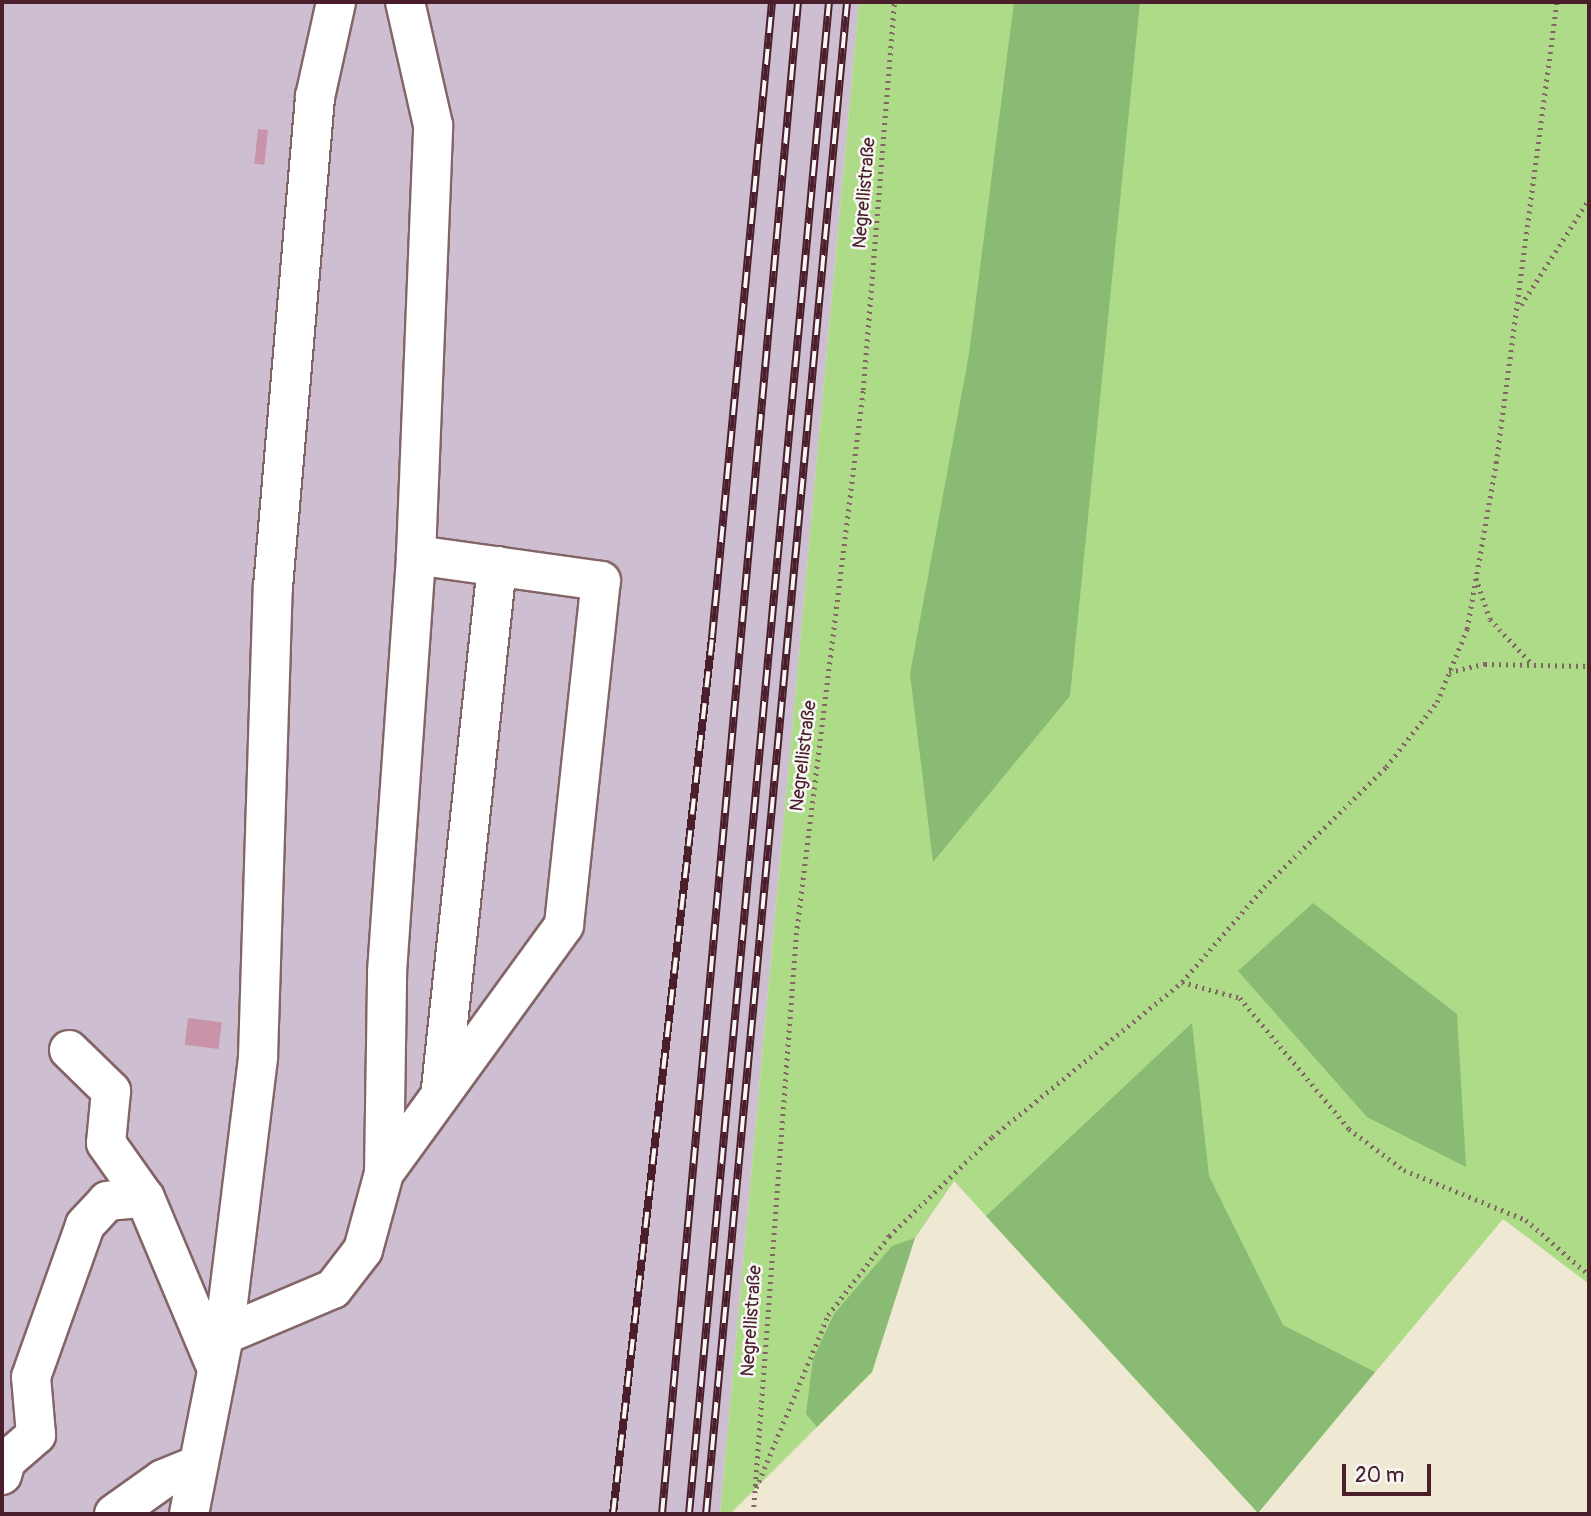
<!DOCTYPE html>
<meta charset="utf-8">
<style>
body{margin:0}
#map{position:relative;width:1591px;height:1516px;overflow:hidden;background:#efe8d3;font-family:Pangolin,sans-serif}
div>[style]{position:absolute}
.industrial>*{inset:0;background:#cdbed2}
.green>*{inset:0;background:#addb88}
.forest>*{inset:0;background:#8abb74}
.building>*{inset:0;background:#c993a9;transform-origin:0 0}
.path>*{height:4.5px;margin-top:-2.25px;transform-origin:0;background:repeating-linear-gradient(90deg,#846566 0 2px,transparent 0 7px)}
.roads{filter:drop-shadow(2px 0 #846566) drop-shadow(-2px 0 #846566) drop-shadow(0 2px #846566) drop-shadow(0 -2px #846566)}
.minor>*{height:38px;margin:-19px;padding:0 19px;transform-origin:19px;border-radius:19px;background:#fff}
.rail>*{height:8px;margin-top:-4px;transform-origin:0;background:repeating-linear-gradient(90deg,#f6f6f2 0 16px,#4a1f2b 0 32px);box-sizing:border-box;border-block:2px solid #4a1f2b}
span{translate:-50% -50%;white-space:nowrap;text-align:center;line-height:1.15;-webkit-text-stroke:5px #f6f6f2;paint-order:stroke}
.street-label{font-size:19px;color:#4a1f2b}
.frame{position:absolute;inset:0;border:4px solid #4a1f2b;pointer-events:none}
.scale{position:absolute;left:1342px;top:1464px;width:89px;height:32px;box-sizing:border-box;border:4px solid #4a1f2b;border-top:0;padding-left:9px;font-size:21px;line-height:24px;white-space:nowrap;color:#4a1f2b;-webkit-text-stroke:5px #f6f6f2;paint-order:stroke}
</style>
<div id="map">
<div class="industrial">
<div style="clip-path:polygon(2px 2px,859px 2px,720px 1514px,2px 1514px)"></div>
</div>
<div class="green">
<div style="clip-path:polygon(859px 2px,1589px 2px,1589px 1284px,1503px 1219px,1258px 1513px,954px 1181px,909px 1247px,872px 1372px,730px 1514px,720px 1514px)"></div>
</div>
<div class="forest">
<div style="clip-path:polygon(1014px 2px,1140px 2px,1070px 696px,933px 862px,910px 674px,969px 354px)"></div>
<div style="clip-path:polygon(1313px 903px,1457px 1014px,1466px 1167px,1367px 1117px,1238px 971px)"></div>
<div style="clip-path:polygon(1192px 1023px,1209px 1176px,1283px 1325px,1375px 1372px,1258px 1513px,986px 1216px)"></div>
<div style="clip-path:polygon(915px 1238px,872px 1372px,817px 1427px,806px 1414px,813px 1359px,834px 1314px,892px 1246px)"></div>
</div>
<div class="building">
<div style="left:258px;top:129px;width:10px;height:35px;rotate:6deg"></div>
<div style="left:188px;top:1018px;width:34px;height:27px;rotate:7deg"></div>
</div>
<div class="path">
<div style="left:1521px;top:305px;width:126px;rotate:-57.3deg"></div>
<div style="left:1476px;top:578px;width:43px;rotate:71.1deg"></div>
<div style="left:1490px;top:619px;width:63px;rotate:46.9deg"></div>
<div style="left:1449px;top:672px;width:37px;rotate:-13deg"></div>
<div style="left:1485px;top:664px;width:104px;rotate:1.1deg"></div>
<div style="left:1182px;top:982px;width:60px;rotate:15.4deg"></div>
<div style="left:1240px;top:998px;width:170px;rotate:50.2deg"></div>
<div style="left:1349px;top:1129px;width:69px;rotate:36.7deg"></div>
<div style="left:1404px;top:1170px;width:132px;rotate:22.3deg"></div>
<div style="left:1526px;top:1220px;width:84px;rotate:41.1deg"></div>
<div style="left:756px;top:1488px;width:187px;rotate:-67.4deg"></div>
<div style="left:828px;top:1315px;width:100px;rotate:-52.3deg"></div>
<div style="left:889px;top:1236px;width:143px;rotate:-43.9deg"></div>
<div style="left:992px;top:1137px;width:245px;rotate:-39.2deg"></div>
<div style="left:1182px;top:982px;width:125px;rotate:-49.2deg"></div>
<div style="left:1264px;top:887px;width:171px;rotate:-44.5deg"></div>
<div style="left:1386px;top:767px;width:83px;rotate:-51.9deg"></div>
<div style="left:1437px;top:702px;width:79px;rotate:-67.7deg"></div>
<div style="left:1467px;top:629px;width:169px;rotate:-80.1deg"></div>
<div style="left:1496px;top:463px;width:465px;rotate:-82.5deg"></div>
<div style="left:753px;top:1514px;width:581px;rotate:-85.75deg"></div>
<div style="left:796px;top:935px;width:549px;rotate:-82.99deg"></div>
<div style="left:863px;top:390px;width:389px;rotate:-85.4deg"></div>
</div>
<div class="roads">
<div class="minor">
<div style="left:69px;top:1050px;width:59px;rotate:44.3deg"></div>
<div style="left:111px;top:1091px;width:52px;rotate:95.5deg"></div>
<div style="left:106px;top:1143px;width:67px;rotate:54.7deg"></div>
<div style="left:145px;top:1198px;width:186px;rotate:67.2deg"></div>
<div style="left:441px;top:1089px;width:526px;rotate:-83.89deg"></div>
<div style="left:384px;top:1173px;width:306px;rotate:-54deg"></div>
<div style="left:564px;top:925px;width:346px;rotate:-83.9deg"></div>
<div style="left:601px;top:581px;width:187px;rotate:-172deg"></div>
<div style="left:224px;top:1335px;width:118px;rotate:-22.9deg"></div>
<div style="left:333px;top:1289px;width:49px;rotate:-52.4deg"></div>
<div style="left:363px;top:1250px;width:80px;rotate:-74.7deg"></div>
<div style="left:384px;top:1173px;width:201px;rotate:-89.1deg"></div>
<div style="left:387px;top:972px;width:418px;rotate:-86deg"></div>
<div style="left:416px;top:555px;width:430px;rotate:-87.7deg"></div>
<div style="left:433px;top:125px;width:126px;rotate:-102.8deg"></div>
<div style="left:2px;top:1475px;width:15px;rotate:-74deg"></div>
<div style="left:6px;top:1461px;width:40px;rotate:-41deg"></div>
<div style="left:36px;top:1435px;width:58px;rotate:-94.9deg"></div>
<div style="left:31px;top:1377px;width:161px;rotate:-70.4deg"></div>
<div style="left:85px;top:1225px;width:33px;rotate:-47deg"></div>
<div style="left:107px;top:1201px;width:38px;rotate:-5deg"></div>
<div style="left:114px;top:1514px;width:60px;rotate:-35.5deg"></div>
<div style="left:163px;top:1479px;width:37px;rotate:-22deg"></div>
<div style="left:189px;top:1514px;width:182px;rotate:-78.9deg"></div>
<div style="left:224px;top:1335px;width:280px;rotate:-83deg"></div>
<div style="left:258px;top:1057px;width:470px;rotate:-88.2deg"></div>
<div style="left:273px;top:587px;width:492px;rotate:-85.1deg"></div>
<div style="left:315px;top:97px;width:97px;rotate:-77.5deg"></div>
</div>
</div>
<div class="rail">
<div style="left:613px;top:1514px;width:882px;rotate:-83.55deg"></div>
<div style="left:712px;top:638px;width:639px;rotate:-84.61deg"></div>
<div style="left:662px;top:1514px;width:1518px;rotate:-84.86deg"></div>
<div style="left:689px;top:1514px;width:1518px;rotate:-84.71deg"></div>
<div style="left:706px;top:1514px;width:1519px;rotate:-84.67deg"></div>
</div>
<div class="street-label">
<span style="left:865px;top:193px;rotate:-85deg">Negrellistraße</span>
<span style="left:804px;top:756px;rotate:-83deg">Negrellistraße</span>
<span style="left:752px;top:1321px;rotate:-86deg">Negrellistraße</span>
</div>
<div class="frame"></div>
<div class="scale">20 m</div>
</div>
